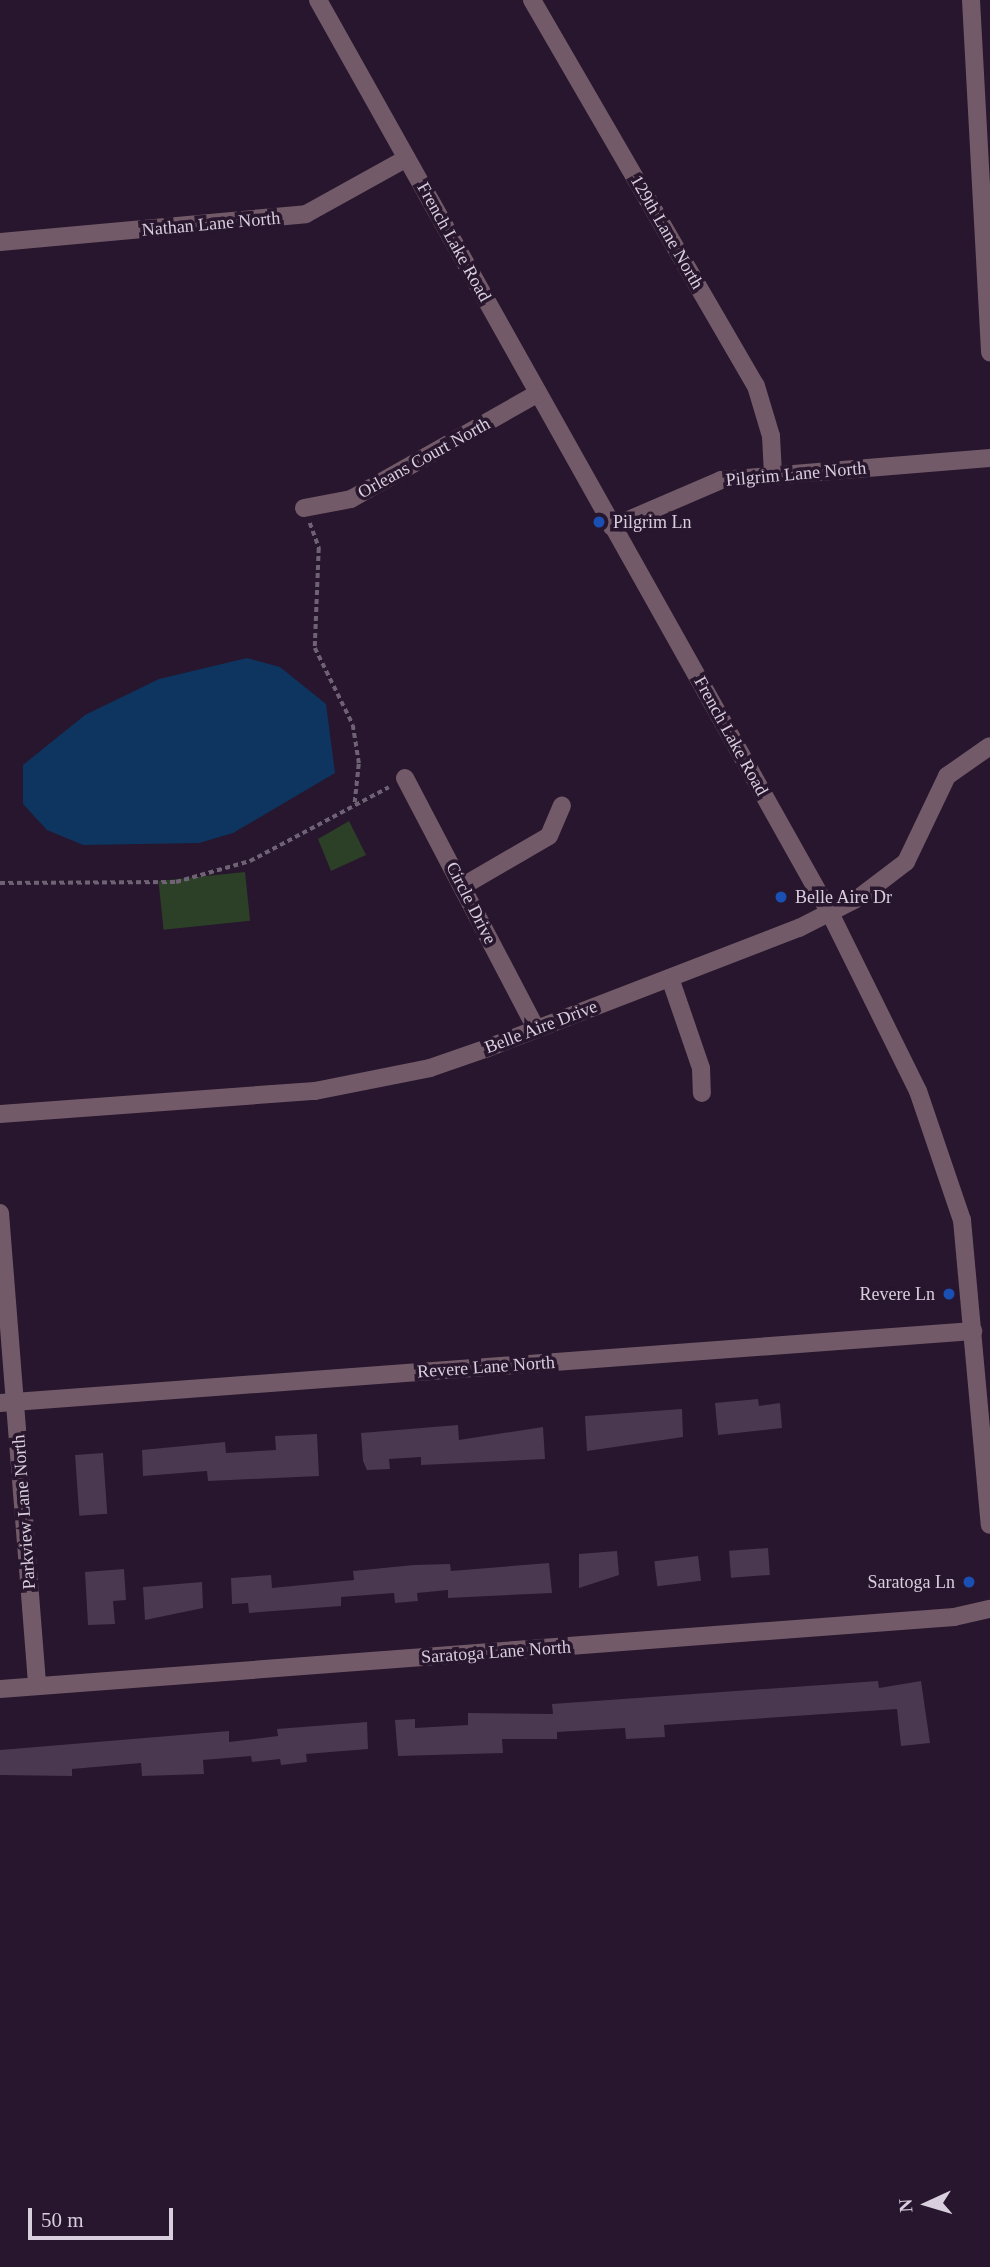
<!DOCTYPE html>
<style>
body{margin:0}
#map{position:relative;width:990px;height:2267px;overflow:hidden;background:#27162d;font-family:Georgia,serif}
div>[style]{position:absolute}
.green>*{inset:0;background:#2b4026;transform-origin:0 0}
.water>*{inset:0;background:#0e355f}
.building>*{inset:0;background:#4a3750;transform-origin:0 0}
.path>*{height:3.5px;margin-top:-1.75px;transform-origin:0;background:repeating-linear-gradient(90deg,#706275 0 5px,transparent 0 8.5px)}
.minor>*{height:18px;margin:-9px;padding:0 9px;transform-origin:9px;border-radius:9px;background:#725a69}
.dots>*{width:19px;height:19px;translate:-50% -50%;box-sizing:border-box;border:4px solid #27162d;border-radius:50%}
span{translate:-50% -50%;white-space:nowrap;text-align:center;line-height:1.15;-webkit-text-stroke:7px #27162d;paint-order:stroke}
.street-label{font-size:18px;color:#d9cedd}
.poi-label{font-size:18px;color:#d9cedd}
.left{translate:0 -50%;text-align:left}
.right{translate:-100% -50%;text-align:right}
.north{position:absolute;left:892px;top:2169px;width:70px;height:70px;-webkit-text-stroke:5px #27162d;paint-order:stroke;rotate:266deg;font-size:19px;font-weight:700;line-height:28px;text-align:center;color:#d9cedd}
.north::after{content:'';display:block;margin:auto;width:24px;height:32px;background:#d9cedd;clip-path:polygon(50% 0,100% 100%,50% 72%,0 100%)}
.scale{position:absolute;left:28px;top:2208px;width:145px;height:32px;box-sizing:border-box;border:4px solid #d9cedd;border-top:0;padding-left:9px;font-size:21px;line-height:24px;white-space:nowrap;color:#d9cedd;-webkit-text-stroke:5px #27162d;paint-order:stroke}
</style>
<div id="map">
<div class="green">
<div style="clip-path:polygon(349px 821px,366px 855px,331px 871px,318px 839px)"></div>
<div style="left:245px;top:872px;width:49px;height:87px;rotate:84deg"></div>
</div>
<div class="water">
<div style="clip-path:polygon(247px 658px,280px 667px,326px 704px,335px 773px,233px 833px,199px 843px,83px 845px,47px 830px,23px 804px,23px 765px,85px 715px,159px 679px)"></div>
</div>
<div class="building">
<div style="clip-path:polygon(758px 1399px,759px 1406px,780px 1403px,782px 1428px,718px 1435px,715px 1403px)"></div>
<div style="clip-path:polygon(682px 1409px,683px 1437px,587px 1451px,585px 1416px)"></div>
<div style="clip-path:polygon(458px 1425px,459px 1440px,543px 1427px,545px 1459px,421px 1465px,421px 1457px,389px 1459px,390px 1469px,367px 1470px,363px 1461px,361px 1433px)"></div>
<div style="clip-path:polygon(317px 1434px,319px 1476px,208px 1481px,207px 1471px,143px 1476px,142px 1450px,225px 1442px,226px 1453px,276px 1450px,275px 1436px)"></div>
<div style="left:103px;top:1453px;width:61px;height:28px;rotate:86deg"></div>
<div style="left:768px;top:1548px;width:27px;height:39px;rotate:86deg"></div>
<div style="clip-path:polygon(617px 1551px,619px 1575px,579px 1588px,579px 1554px)"></div>
<div style="left:698px;top:1556px;width:25px;height:44px;rotate:83deg"></div>
<div style="clip-path:polygon(549px 1563px,552px 1593px,448px 1598px,448px 1590px,417px 1593px,418px 1601px,395px 1603px,394px 1593px,341px 1597px,341px 1606px,249px 1613px,248px 1603px,232px 1604px,231px 1578px,271px 1575px,272px 1588px,354px 1580px,353px 1571px,414px 1565px,450px 1564px,451px 1571px)"></div>
<div style="clip-path:polygon(124px 1569px,126px 1600px,113px 1601px,115px 1624px,88px 1625px,85px 1572px)"></div>
<div style="clip-path:polygon(202px 1582px,203px 1608px,145px 1620px,143px 1587px)"></div>
<div style="clip-path:polygon(878px 1681px,879px 1688px,921px 1681px,930px 1743px,901px 1746px,897px 1709px,664px 1725px,665px 1737px,626px 1739px,625px 1728px,557px 1732px,557px 1739px,502px 1739px,503px 1753px,398px 1756px,395px 1720px,415px 1719px,415px 1728px,468px 1725px,468px 1713px,553px 1714px,552px 1704px)"></div>
<div style="clip-path:polygon(367px 1722px,368px 1749px,306px 1754px,307px 1762px,281px 1765px,280px 1759px,252px 1762px,251px 1756px,203px 1760px,204px 1774px,142px 1776px,141px 1763px,72px 1769px,72px 1776px,0 1775px,0 1750px,229px 1731px,229px 1742px,278px 1736px,277px 1729px)"></div>
</div>
<div class="path">
<div style="left:310px;top:523px;width:27px;rotate:70deg"></div>
<div style="left:319px;top:548px;width:100px;rotate:92.3deg"></div>
<div style="left:315px;top:648px;width:86px;rotate:63.7deg"></div>
<div style="left:353px;top:725px;width:39px;rotate:81deg"></div>
<div style="left:359px;top:764px;width:39px;rotate:96deg"></div>
<div style="left:0;top:883px;width:176px;rotate:-0.3deg"></div>
<div style="left:176px;top:882px;width:77px;rotate:-15.8deg"></div>
<div style="left:250px;top:861px;width:157px;rotate:-28deg"></div>
</div>
<div class="minor">
<div style="left:318px;top:0;width:1047px;rotate:60.72deg"></div>
<div style="left:830px;top:913px;width:199px;rotate:63.7deg"></div>
<div style="left:918px;top:1091px;width:136px;rotate:71.2deg"></div>
<div style="left:962px;top:1220px;width:306px;rotate:84.8deg"></div>
<div style="left:532px;top:0;width:446px;rotate:59.9deg"></div>
<div style="left:756px;top:386px;width:52px;rotate:73.3deg"></div>
<div style="left:771px;top:436px;width:39px;rotate:87deg"></div>
<div style="left:971px;top:0;width:353px;rotate:86.9deg"></div>
<div style="left:0;top:242px;width:307px;rotate:-5.2deg"></div>
<div style="left:306px;top:214px;width:115px;rotate:-29deg"></div>
<div style="left:304px;top:508px;width:48px;rotate:-10.8deg"></div>
<div style="left:351px;top:499px;width:215px;rotate:-29.5deg"></div>
<div style="left:612px;top:527px;width:119px;rotate:-23.3deg"></div>
<div style="left:721px;top:480px;width:270px;rotate:-4.7deg"></div>
<div style="left:405px;top:778px;width:283px;rotate:62.4deg"></div>
<div style="left:463px;top:886px;width:99px;rotate:-30.2deg"></div>
<div style="left:549px;top:836px;width:33px;rotate:-67deg"></div>
<div style="left:670px;top:978px;width:95px;rotate:71deg"></div>
<div style="left:701px;top:1068px;width:25px;rotate:88deg"></div>
<div style="left:0;top:1114px;width:316px;rotate:-4.2deg"></div>
<div style="left:315px;top:1091px;width:117px;rotate:-11.3deg"></div>
<div style="left:430px;top:1068px;width:58px;rotate:-19.1deg"></div>
<div style="left:485px;top:1049px;width:337px;rotate:-21.1deg"></div>
<div style="left:799px;top:928px;width:68px;rotate:-26.9deg"></div>
<div style="left:860px;top:897px;width:58px;rotate:-37.3deg"></div>
<div style="left:906px;top:862px;width:95px;rotate:-64.5deg"></div>
<div style="left:947px;top:776px;width:52px;rotate:-34.9deg"></div>
<div style="left:0;top:1213px;width:474px;rotate:85.5deg"></div>
<div style="left:0;top:1403px;width:976px;rotate:-4.23deg"></div>
<div style="left:0;top:1689px;width:957px;rotate:-4.32deg"></div>
<div style="left:954px;top:1617px;width:37px;rotate:-13deg"></div>
</div>
<div class="dots">
<div style="left:599px;top:522px;background:#1a4fb4"></div>
<div style="left:781px;top:897px;background:#1a4fb4"></div>
<div style="left:949px;top:1294px;background:#1a4fb4"></div>
<div style="left:969px;top:1582px;background:#1a4fb4"></div>
</div>
<div class="street-label">
<span style="left:211px;top:224px;rotate:-5deg">Nathan Lane North</span>
<span style="left:667px;top:232px;rotate:60deg">129th Lane North</span>
<span style="left:454px;top:242px;rotate:61deg">French Lake Road</span>
<span style="left:424px;top:458px;rotate:-29deg">Orleans Court North</span>
<span style="left:796px;top:474px;rotate:-5deg">Pilgrim Lane North</span>
<span style="left:731px;top:736px;rotate:61deg">French Lake Road</span>
<span style="left:471px;top:903px;rotate:63deg">Circle Drive</span>
<span style="left:541px;top:1027px;rotate:-21deg">Belle Aire Drive</span>
<span style="left:486px;top:1367px;rotate:-4deg">Revere Lane North</span>
<span style="left:24px;top:1512px;rotate:-94deg">Parkview Lane North</span>
<span style="left:496px;top:1652px;rotate:-4deg">Saratoga Lane North</span>
</div>
<div class="poi-label">
<span class="left" style="left:613px;top:522px">Pilgrim Ln</span>
<span class="left" style="left:795px;top:897px">Belle Aire Dr</span>
<span class="right" style="left:935px;top:1294px">Revere Ln</span>
<span class="right" style="left:955px;top:1582px">Saratoga Ln</span>
</div>
<div class="north">N</div>
<div class="scale">50 m</div>
</div>
